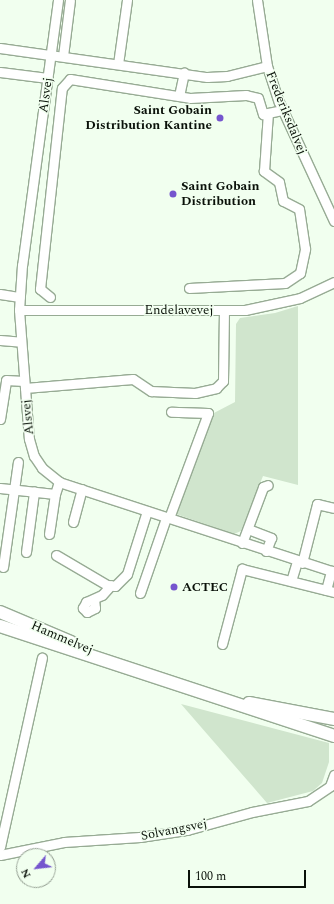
<!DOCTYPE html>
<style>
body{margin:0}
#map{position:relative;width:334px;height:904px;overflow:hidden;background:#f1ffef;font-family:Spectral,serif}
div>[style]{position:absolute}
.green>*{inset:0;background:#d0e5cd}
.roads{filter:drop-shadow(1px 0 #97ab94) drop-shadow(-1px 0 #97ab94) drop-shadow(0 1px #97ab94) drop-shadow(0 -1px #97ab94)}
.minor>*{height:9px;margin:-4.5px;padding:0 4.5px;transform-origin:4.5px;border-radius:4.5px;background:#fff}
.major>*{height:12px;margin:-6px;padding:0 6px;transform-origin:6px;border-radius:6px;background:#fff}
.dots>*{width:11px;height:11px;translate:-50% -50%;box-sizing:border-box;border:2px solid #f1ffef;border-radius:50%}
span{translate:-50% -50%;white-space:nowrap;text-align:center;line-height:1.15;-webkit-text-stroke:3px #f1ffef;paint-order:stroke}
.street-label{font-size:13px;color:#0a1109}
.poi-label{font-size:13px;color:#0a1109;font-weight:700}
.right{translate:-100% -50%;text-align:right}
.left{translate:0 -50%;text-align:left}
.north{position:absolute;left:16px;top:848px;width:40px;height:40px;box-sizing:border-box;background:#f1ffef;border:1px solid #95a093;border-radius:50%;rotate:242deg;font-size:11px;font-weight:700;line-height:16px;text-align:center;color:#0a1109}
.north::after{content:'';display:block;margin:auto;width:14px;height:18px;background:#7555ce;clip-path:polygon(50% 0,100% 100%,50% 72%,0 100%)}
.scale{position:absolute;left:188px;top:870px;width:118px;height:18px;box-sizing:border-box;border:2px solid #0a1109;border-top:0;padding-left:5px;font-size:12px;line-height:14px;white-space:nowrap;color:#0a1109;-webkit-text-stroke:3px #f1ffef;paint-order:stroke}
</style>
<div id="map">
<div class="green">
<div style="clip-path:polygon(298px 306px,298px 485px,263px 476px,241px 531px,234px 534px,173px 513px,212px 414px,235px 402px,236px 324px,240px 318px,275px 313px)"></div>
<div style="clip-path:polygon(181px 704px,329px 743px,329px 762px,322px 783px,313px 791px,267px 803px)"></div>
</div>
<div class="roads">
<div class="minor">
<div style="left:58px;top:0;width:267px;rotate:97.7deg"></div>
<div style="left:22px;top:265px;width:45px;rotate:93.8deg"></div>
<div style="left:19px;top:310px;width:129px;rotate:85.6deg"></div>
<div style="left:29px;top:439px;width:18px;rotate:74deg"></div>
<div style="left:34px;top:456px;width:14px;rotate:56deg"></div>
<div style="left:42px;top:468px;width:22px;rotate:39deg"></div>
<div style="left:59px;top:482px;width:289px;rotate:18.1deg"></div>
<div style="left:257px;top:0;width:67px;rotate:81.4deg"></div>
<div style="left:267px;top:66px;width:38px;rotate:72deg"></div>
<div style="left:279px;top:102px;width:131px;rotate:65.2deg"></div>
<div style="left:0;top:48px;width:209px;rotate:8deg"></div>
<div style="left:207px;top:77px;width:20px;rotate:-3deg"></div>
<div style="left:227px;top:76px;width:41px;rotate:-14deg"></div>
<div style="left:63px;top:56px;width:56px;rotate:-82.9deg"></div>
<div style="left:118px;top:64px;width:65px;rotate:-82deg"></div>
<div style="left:0;top:72px;width:48px;rotate:7.1deg"></div>
<div style="left:179px;top:96px;width:24px;rotate:-78deg"></div>
<div style="left:189px;top:288px;width:96px;rotate:-3deg"></div>
<div style="left:285px;top:283px;width:18px;rotate:-34deg"></div>
<div style="left:300px;top:273px;width:25px;rotate:-78deg"></div>
<div style="left:305px;top:249px;width:40px;rotate:-98.5deg"></div>
<div style="left:299px;top:209px;width:18px;rotate:-153deg"></div>
<div style="left:283px;top:201px;width:19px;rotate:-102deg"></div>
<div style="left:279px;top:182px;width:19px;rotate:-144deg"></div>
<div style="left:264px;top:171px;width:58px;rotate:-86.1deg"></div>
<div style="left:0;top:294px;width:20px;rotate:9deg"></div>
<div style="left:50px;top:297px;width:13px;rotate:-141deg"></div>
<div style="left:40px;top:289px;width:202px;rotate:-83.8deg"></div>
<div style="left:62px;top:88px;width:12px;rotate:-48deg"></div>
<div style="left:70px;top:79px;width:121px;rotate:9deg"></div>
<div style="left:190px;top:98px;width:56px;rotate:-3.1deg"></div>
<div style="left:246px;top:95px;width:12px;rotate:14deg"></div>
<div style="left:258px;top:98px;width:17px;rotate:73deg"></div>
<div style="left:263px;top:114px;width:19px;rotate:-12deg"></div>
<div style="left:19px;top:310px;width:226px"></div>
<div style="left:245px;top:310px;width:56px;rotate:-12.3deg"></div>
<div style="left:300px;top:298px;width:38px;rotate:-25deg"></div>
<div style="left:0;top:340px;width:21px;rotate:5deg"></div>
<div style="left:25px;top:388px;width:108px;rotate:-4.8deg"></div>
<div style="left:133px;top:379px;width:22px;rotate:34deg"></div>
<div style="left:151px;top:391px;width:44px;rotate:2.6deg"></div>
<div style="left:195px;top:393px;width:22px;rotate:-13deg"></div>
<div style="left:216px;top:388px;width:10px;rotate:-45deg"></div>
<div style="left:223px;top:381px;width:71px;rotate:-89.2deg"></div>
<div style="left:0;top:419px;width:39px;rotate:-81deg"></div>
<div style="left:6px;top:380px;width:18px;rotate:3deg"></div>
<div style="left:0;top:488px;width:55px;rotate:6.2deg"></div>
<div style="left:55px;top:494px;width:13px;rotate:-72deg"></div>
<div style="left:169px;top:518px;width:112px;rotate:-69.6deg"></div>
<div style="left:208px;top:413px;width:37px;rotate:-178deg"></div>
<div style="left:73px;top:522px;width:34px;rotate:-75deg"></div>
<div style="left:248px;top:529px;width:25px;rotate:21deg"></div>
<div style="left:271px;top:538px;width:14px;rotate:111deg"></div>
<div style="left:49px;top:534px;width:40px;rotate:-81.5deg"></div>
<div style="left:242px;top:543px;width:60px;rotate:-69.4deg"></div>
<div style="left:263px;top:487px;width:5px;rotate:-22deg"></div>
<div style="left:26px;top:552px;width:61px;rotate:-82.4deg"></div>
<div style="left:56px;top:555px;width:59px;rotate:30.5deg"></div>
<div style="left:107px;top:585px;width:8px;rotate:7deg"></div>
<div style="left:115px;top:586px;width:17px;rotate:-45deg"></div>
<div style="left:127px;top:574px;width:66px;rotate:-72.4deg"></div>
<div style="left:302px;top:563px;width:61px;rotate:-75.7deg"></div>
<div style="left:317px;top:504px;width:17px;rotate:13deg"></div>
<div style="left:3px;top:567px;width:106px;rotate:-81.9deg"></div>
<div style="left:291px;top:581px;width:21px;rotate:-73deg"></div>
<div style="left:326px;top:590px;width:20px;rotate:-75deg"></div>
<div style="left:140px;top:593px;width:79px;rotate:-70.9deg"></div>
<div style="left:94px;top:599px;width:9px;rotate:84deg"></div>
<div style="left:95px;top:608px;width:9px;rotate:153deg"></div>
<div style="left:87px;top:612px;width:6px;rotate:-135deg"></div>
<div style="left:83px;top:608px;width:7px;rotate:-63deg"></div>
<div style="left:86px;top:602px;width:17px;rotate:-24deg"></div>
<div style="left:102px;top:595px;width:13px;rotate:-48deg"></div>
<div style="left:222px;top:644px;width:78px;rotate:-75.1deg"></div>
<div style="left:242px;top:569px;width:95px;rotate:14deg"></div>
<div style="left:0;top:847px;width:194px;rotate:-77.5deg"></div>
<div style="left:0;top:855px;width:65px;rotate:-11.5deg"></div>
<div style="left:64px;top:842px;width:76px;rotate:-3.8deg"></div>
<div style="left:140px;top:837px;width:48px;rotate:-8.5deg"></div>
<div style="left:187px;top:830px;width:67px;rotate:-15.5deg"></div>
<div style="left:252px;top:812px;width:57px;rotate:-11.1deg"></div>
<div style="left:308px;top:801px;width:27px;rotate:-34deg"></div>
<div style="left:330px;top:786px;width:12px;rotate:-70deg"></div>
</div>
<div class="major">
<div style="left:0;top:612px;width:77px;rotate:22.9deg"></div>
<div style="left:0;top:626px;width:352px;rotate:18.2deg"></div>
<div style="left:249px;top:703px;width:86px;rotate:10.7deg"></div>
</div>
</div>
<div class="dots">
<div style="left:220px;top:118px;background:#7555ce"></div>
<div style="left:173px;top:194px;background:#7555ce"></div>
<div style="left:174px;top:587px;background:#7555ce"></div>
</div>
<div class="street-label">
<span style="left:46px;top:95px;rotate:-82deg">Alsvej</span>
<span style="left:286px;top:113px;rotate:68deg">Frederiksdalvej</span>
<span style="left:179px;top:310px">Endelavevej</span>
<span style="left:28px;top:417px;rotate:-96deg">Alsvej</span>
<span style="left:62px;top:638px;rotate:23deg">Hammelvej</span>
<span style="left:174px;top:830px;rotate:-11deg">Solvangsvej</span>
</div>
<div class="poi-label">
<span class="right" style="left:212px;top:118px">Saint Gobain<br>Distribution Kantine</span>
<span class="left" style="left:181px;top:194px">Saint Gobain<br>Distribution</span>
<span class="left" style="left:182px;top:587px">ACTEC</span>
</div>
<div class="north">N</div>
<div class="scale">100 m</div>
</div>
